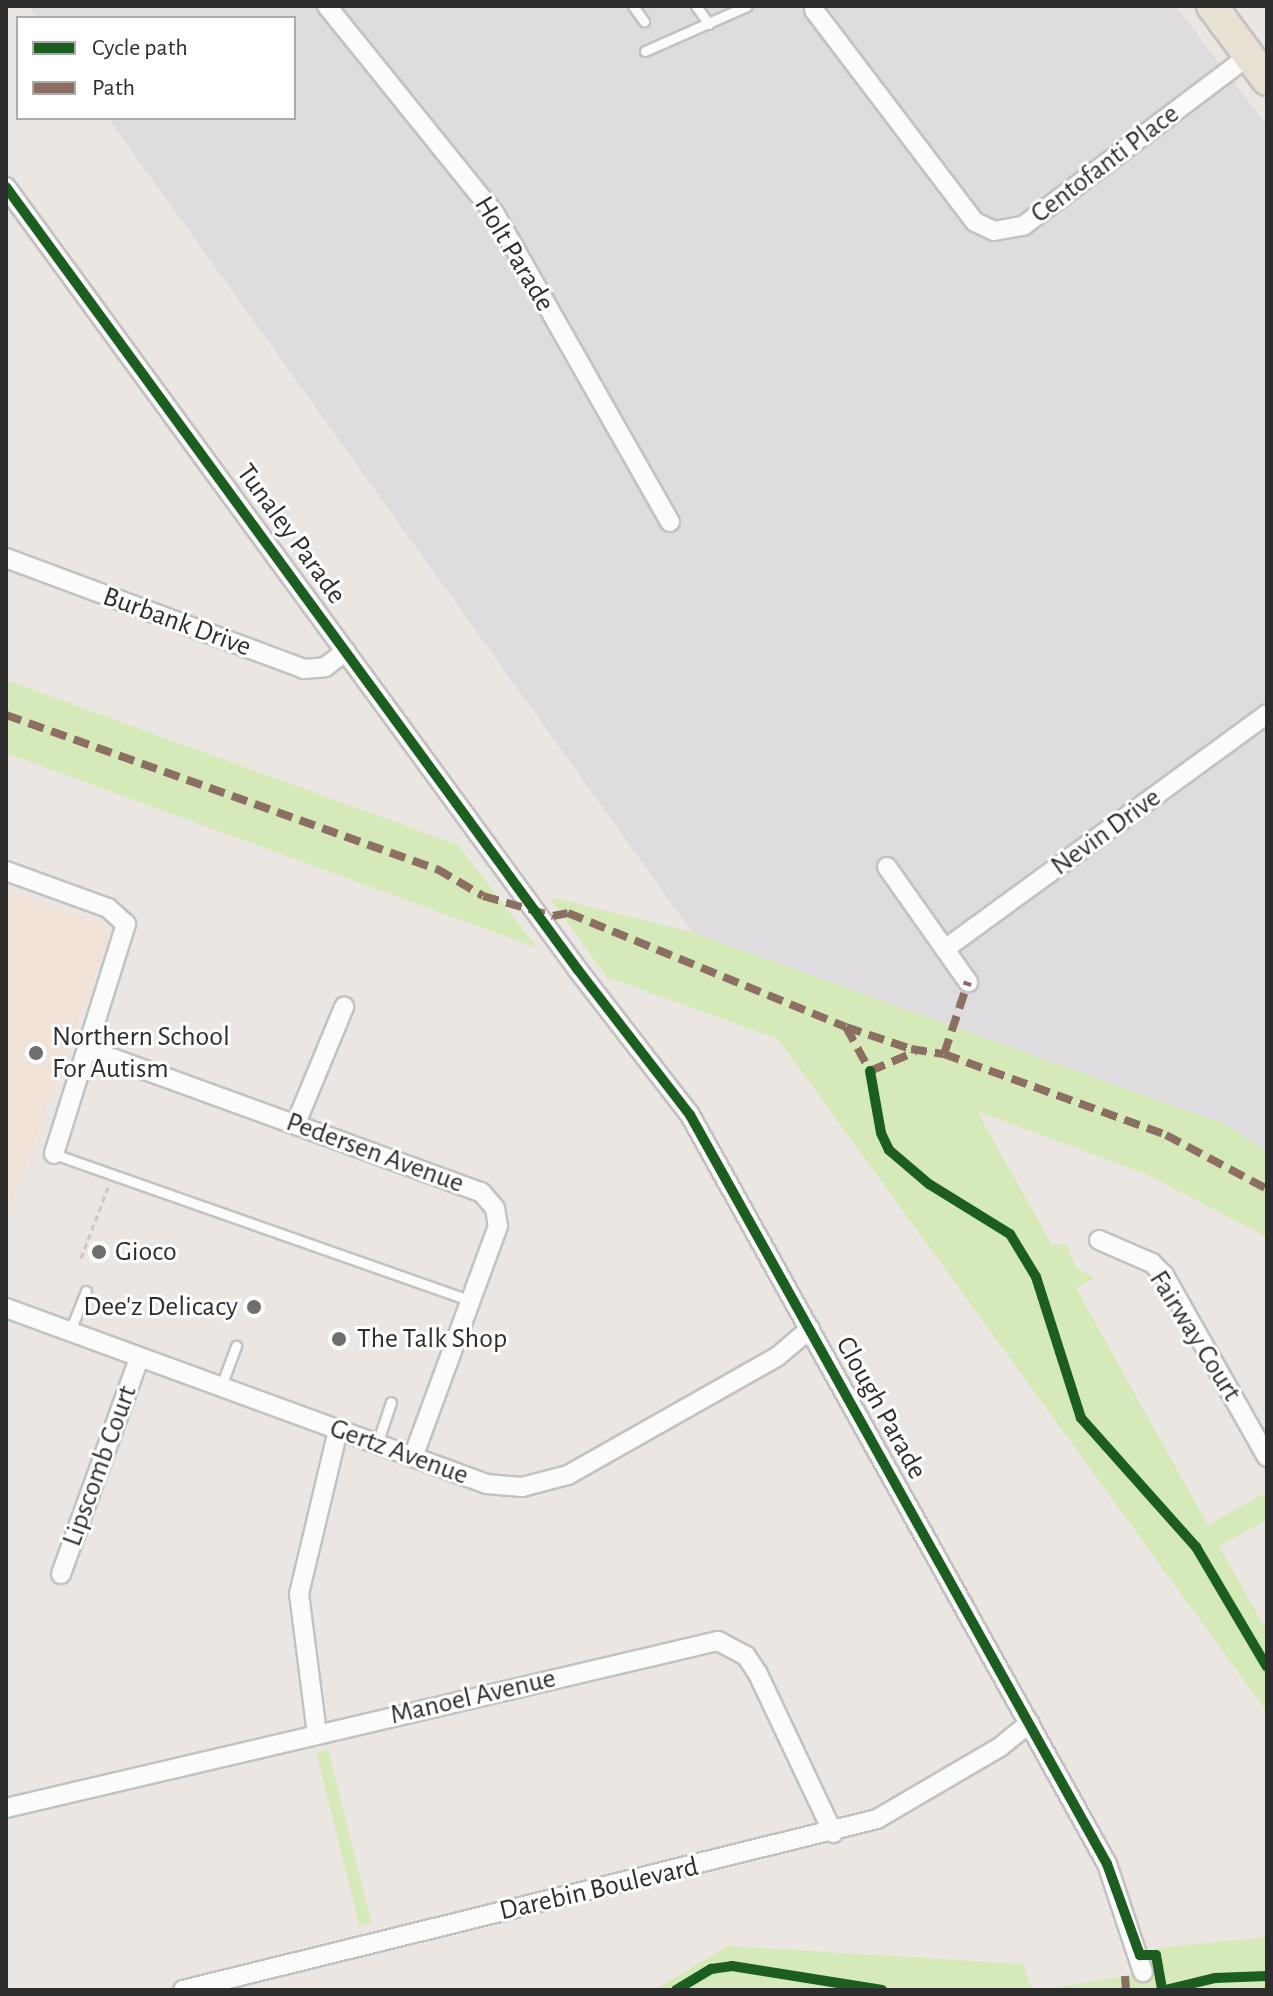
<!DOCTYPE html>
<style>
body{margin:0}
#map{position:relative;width:1273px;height:1996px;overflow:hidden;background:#ece6e3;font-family:"Alegreya Sans",sans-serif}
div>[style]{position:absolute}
.industrial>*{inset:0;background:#dedcdf}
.education>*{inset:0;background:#f0e2d7}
.green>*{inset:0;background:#d5e9b9;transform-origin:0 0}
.path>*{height:3px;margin-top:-1.5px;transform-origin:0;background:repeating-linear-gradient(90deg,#c8c8c8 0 6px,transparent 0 10px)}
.roads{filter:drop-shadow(2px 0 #c3c2c2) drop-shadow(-2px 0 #c3c2c2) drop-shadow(0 2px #c3c2c2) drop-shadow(0 -2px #c3c2c2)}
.lane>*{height:9px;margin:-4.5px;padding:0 4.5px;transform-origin:4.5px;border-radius:4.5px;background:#fcfbfb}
.street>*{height:18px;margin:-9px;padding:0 9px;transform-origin:9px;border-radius:9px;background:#fcfbfb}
.primary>*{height:30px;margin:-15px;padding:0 15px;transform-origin:15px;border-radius:15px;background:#e9e0d4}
.quiet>*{height:8px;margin-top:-4px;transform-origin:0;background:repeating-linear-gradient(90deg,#8d6e63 0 16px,transparent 0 24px)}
.cycleway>*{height:10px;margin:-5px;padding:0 5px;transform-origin:5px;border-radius:5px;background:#1b5e20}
.dots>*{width:22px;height:22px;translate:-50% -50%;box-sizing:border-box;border:4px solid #fff;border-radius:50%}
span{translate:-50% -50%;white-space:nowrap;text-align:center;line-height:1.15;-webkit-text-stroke:6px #fff;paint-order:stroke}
.street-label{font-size:28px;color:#2d2d2d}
.poi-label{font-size:28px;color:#2d2d2d}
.left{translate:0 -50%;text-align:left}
.right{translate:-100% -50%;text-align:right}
.frame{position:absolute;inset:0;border:8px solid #2d2d2d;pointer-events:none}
.legend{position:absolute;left:16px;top:16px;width:280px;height:104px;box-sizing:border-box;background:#fff;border:2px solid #ababab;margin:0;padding:10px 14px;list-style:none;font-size:24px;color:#2d2d2d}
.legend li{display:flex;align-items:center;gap:16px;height:40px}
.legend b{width:40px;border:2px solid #ababab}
</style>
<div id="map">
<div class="industrial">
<div style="clip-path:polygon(28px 6px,1176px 6px,1267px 126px,1267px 1151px,1226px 1125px,692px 932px,108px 118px,294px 118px,294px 18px,37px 18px)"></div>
</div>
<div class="education">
<div style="clip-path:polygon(6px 889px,103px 925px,109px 937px,6px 1218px)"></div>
</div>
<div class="green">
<div style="clip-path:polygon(6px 680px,458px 845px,537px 948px,6px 753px)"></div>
<div style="clip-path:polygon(549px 897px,692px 932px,1227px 1125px,1267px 1151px,1267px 1237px,1146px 1174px,977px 1111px,1052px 1245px,1066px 1244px,1076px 1267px,1094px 1278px,1076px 1288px,1208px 1525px,1263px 1494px,1267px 1500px,1267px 1520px,1219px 1546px,1267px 1631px,1267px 1712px,778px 1039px,607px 977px)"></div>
<div style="left:328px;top:1750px;width:178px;height:12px;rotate:76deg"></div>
<div style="clip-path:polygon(1267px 1937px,1267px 1990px,1044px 1990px,1129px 1975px,1157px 1948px)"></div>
<div style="clip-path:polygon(728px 1946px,1023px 1964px,1032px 1990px,654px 1990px)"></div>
</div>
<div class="path">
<div style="left:81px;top:1258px;width:78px;rotate:-69deg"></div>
</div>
<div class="roads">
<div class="lane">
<div style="left:633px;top:6px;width:19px;rotate:54deg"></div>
<div style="left:696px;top:6px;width:22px;rotate:54deg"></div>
<div style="left:645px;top:51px;width:111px;rotate:-23.8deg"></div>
<div style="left:54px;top:1154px;width:442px;rotate:19.4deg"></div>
<div style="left:70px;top:1331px;width:43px;rotate:-68.2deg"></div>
<div style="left:221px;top:1386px;width:43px;rotate:-69.4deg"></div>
<div style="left:377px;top:1444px;width:44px;rotate:-71.6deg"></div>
</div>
<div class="street">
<div style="left:327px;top:6px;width:267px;rotate:51.1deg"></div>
<div style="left:495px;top:214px;width:354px;rotate:60.4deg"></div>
<div style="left:814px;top:10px;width:266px;rotate:52.8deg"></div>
<div style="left:975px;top:222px;width:21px;rotate:25deg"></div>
<div style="left:994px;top:231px;width:29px;rotate:-10deg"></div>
<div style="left:1023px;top:226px;width:283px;rotate:-37deg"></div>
<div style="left:6px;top:187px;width:970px;rotate:53.85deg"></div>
<div style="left:578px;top:970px;width:183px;rotate:52.3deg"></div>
<div style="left:690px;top:1115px;width:857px;rotate:60.89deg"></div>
<div style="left:1107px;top:1864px;width:114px;rotate:71.6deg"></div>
<div style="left:6px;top:558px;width:318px;rotate:20.4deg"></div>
<div style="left:304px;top:669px;width:21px;rotate:-5deg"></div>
<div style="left:325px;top:667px;width:26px;rotate:-37deg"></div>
<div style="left:887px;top:867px;width:141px;rotate:54.8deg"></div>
<div style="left:6px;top:871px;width:109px;rotate:19.9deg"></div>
<div style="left:108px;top:908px;width:24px;rotate:42deg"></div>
<div style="left:126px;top:924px;width:241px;rotate:107.4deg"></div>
<div style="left:945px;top:949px;width:399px;rotate:-36.1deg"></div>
<div style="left:90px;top:1050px;width:416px;rotate:20deg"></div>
<div style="left:481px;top:1192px;width:21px;rotate:49deg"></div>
<div style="left:495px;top:1208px;width:18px;rotate:81deg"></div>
<div style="left:498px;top:1226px;width:246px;rotate:110.2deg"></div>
<div style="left:296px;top:1123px;width:126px;rotate:-67.5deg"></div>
<div style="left:1099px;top:1240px;width:58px;rotate:23.5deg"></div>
<div style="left:1152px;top:1263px;width:17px;rotate:45deg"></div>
<div style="left:1164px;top:1275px;width:209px;rotate:60.5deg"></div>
<div style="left:6px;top:1308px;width:512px;rotate:20.1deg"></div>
<div style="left:487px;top:1484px;width:35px;rotate:5deg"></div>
<div style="left:522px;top:1487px;width:48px;rotate:-14.6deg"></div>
<div style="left:568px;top:1475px;width:241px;rotate:-29.5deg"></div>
<div style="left:778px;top:1356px;width:42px;rotate:-40.2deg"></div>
<div style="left:61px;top:1574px;width:230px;rotate:-70.1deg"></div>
<div style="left:317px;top:1734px;width:141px;rotate:-97.3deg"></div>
<div style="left:299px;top:1594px;width:169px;rotate:-76.6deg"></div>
<div style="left:6px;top:1808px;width:731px;rotate:-13.2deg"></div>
<div style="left:718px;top:1641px;width:32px;rotate:28deg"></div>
<div style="left:746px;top:1656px;width:22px;rotate:56deg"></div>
<div style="left:758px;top:1674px;width:176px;rotate:64.7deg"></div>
<div style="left:183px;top:1990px;width:715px;rotate:-13.84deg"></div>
<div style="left:877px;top:1819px;width:143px;rotate:-30.3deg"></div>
<div style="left:1000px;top:1747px;width:38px;rotate:-39deg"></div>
</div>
<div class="primary">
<div style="left:1212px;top:6px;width:92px;rotate:53.4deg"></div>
</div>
</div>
<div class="quiet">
<div style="left:6px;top:715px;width:458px;rotate:19.7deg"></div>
<div style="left:437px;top:869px;width:53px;rotate:30.4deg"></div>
<div style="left:483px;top:896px;width:73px;rotate:15.9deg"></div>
<div style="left:553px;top:916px;width:15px;rotate:-11deg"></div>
<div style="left:568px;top:913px;width:300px;rotate:22.3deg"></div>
<div style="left:846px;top:1027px;width:69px;rotate:18.7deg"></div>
<div style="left:911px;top:1049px;width:33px;rotate:9deg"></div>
<div style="left:944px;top:1054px;width:236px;rotate:20deg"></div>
<div style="left:1166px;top:1135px;width:115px;rotate:28.1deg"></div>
<div style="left:846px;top:1027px;width:50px;rotate:61.4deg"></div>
<div style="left:870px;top:1071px;width:49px;rotate:-22.9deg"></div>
<div style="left:944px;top:1054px;width:76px;rotate:-71.6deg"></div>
<div style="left:1125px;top:1976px;width:14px;rotate:86deg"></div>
</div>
<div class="cycleway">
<div style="left:6px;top:187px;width:970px;rotate:53.85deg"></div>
<div style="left:578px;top:970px;width:183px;rotate:52.3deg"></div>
<div style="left:690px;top:1115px;width:857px;rotate:60.89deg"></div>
<div style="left:1107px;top:1864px;width:97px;rotate:70.1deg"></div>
<div style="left:1140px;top:1955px;width:16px"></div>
<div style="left:1156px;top:1955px;width:36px;rotate:80deg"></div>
<div style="left:870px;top:1071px;width:63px;rotate:79.9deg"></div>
<div style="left:881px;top:1133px;width:19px;rotate:65deg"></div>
<div style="left:889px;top:1150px;width:52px;rotate:40.4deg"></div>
<div style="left:929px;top:1184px;width:95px;rotate:31.7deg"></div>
<div style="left:1010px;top:1234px;width:50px;rotate:58.8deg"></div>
<div style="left:1036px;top:1277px;width:148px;rotate:72.3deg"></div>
<div style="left:1081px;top:1418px;width:173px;rotate:48.3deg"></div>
<div style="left:1196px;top:1547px;width:139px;rotate:59.4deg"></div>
<div style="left:676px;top:1990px;width:41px;rotate:-31deg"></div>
<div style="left:711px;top:1969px;width:21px;rotate:-8deg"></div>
<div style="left:732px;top:1966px;width:152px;rotate:9.1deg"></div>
<div style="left:1165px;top:1990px;width:51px;rotate:-13.5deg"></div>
<div style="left:1215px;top:1978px;width:52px;rotate:-2.2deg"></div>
</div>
<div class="dots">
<div style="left:36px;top:1053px;background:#706e6d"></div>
<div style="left:99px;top:1252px;background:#706e6d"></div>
<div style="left:254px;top:1307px;background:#706e6d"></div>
<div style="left:339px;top:1339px;background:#706e6d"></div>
</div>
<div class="street-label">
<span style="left:1105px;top:164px;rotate:-37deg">Centofanti Place</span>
<span style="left:514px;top:254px;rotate:59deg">Holt Parade</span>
<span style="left:291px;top:534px;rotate:54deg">Tunaley Parade</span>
<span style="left:177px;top:622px;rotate:20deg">Burbank Drive</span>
<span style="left:1106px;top:832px;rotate:-36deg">Nevin Drive</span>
<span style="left:375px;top:1153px;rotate:20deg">Pedersen Avenue</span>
<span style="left:1195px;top:1336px;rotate:58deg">Fairway Court</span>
<span style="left:881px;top:1408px;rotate:61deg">Clough Parade</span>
<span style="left:399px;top:1452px;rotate:20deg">Gertz Avenue</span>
<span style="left:100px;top:1466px;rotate:-70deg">Lipscomb Court</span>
<span style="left:473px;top:1697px;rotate:-13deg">Manoel Avenue</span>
<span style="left:599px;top:1889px;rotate:-13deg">Darebin Boulevard</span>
</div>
<div class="poi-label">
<span class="left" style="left:52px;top:1053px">Northern School<br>For Autism</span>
<span class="left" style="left:115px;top:1252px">Gioco</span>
<span class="right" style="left:238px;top:1307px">Dee'z Delicacy</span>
<span class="left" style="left:357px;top:1339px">The Talk Shop</span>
</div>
<div class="frame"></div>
<ul class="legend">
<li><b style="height:10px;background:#1b5e20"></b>Cycle path</li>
<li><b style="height:10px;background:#8d6e63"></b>Path</li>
</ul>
</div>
